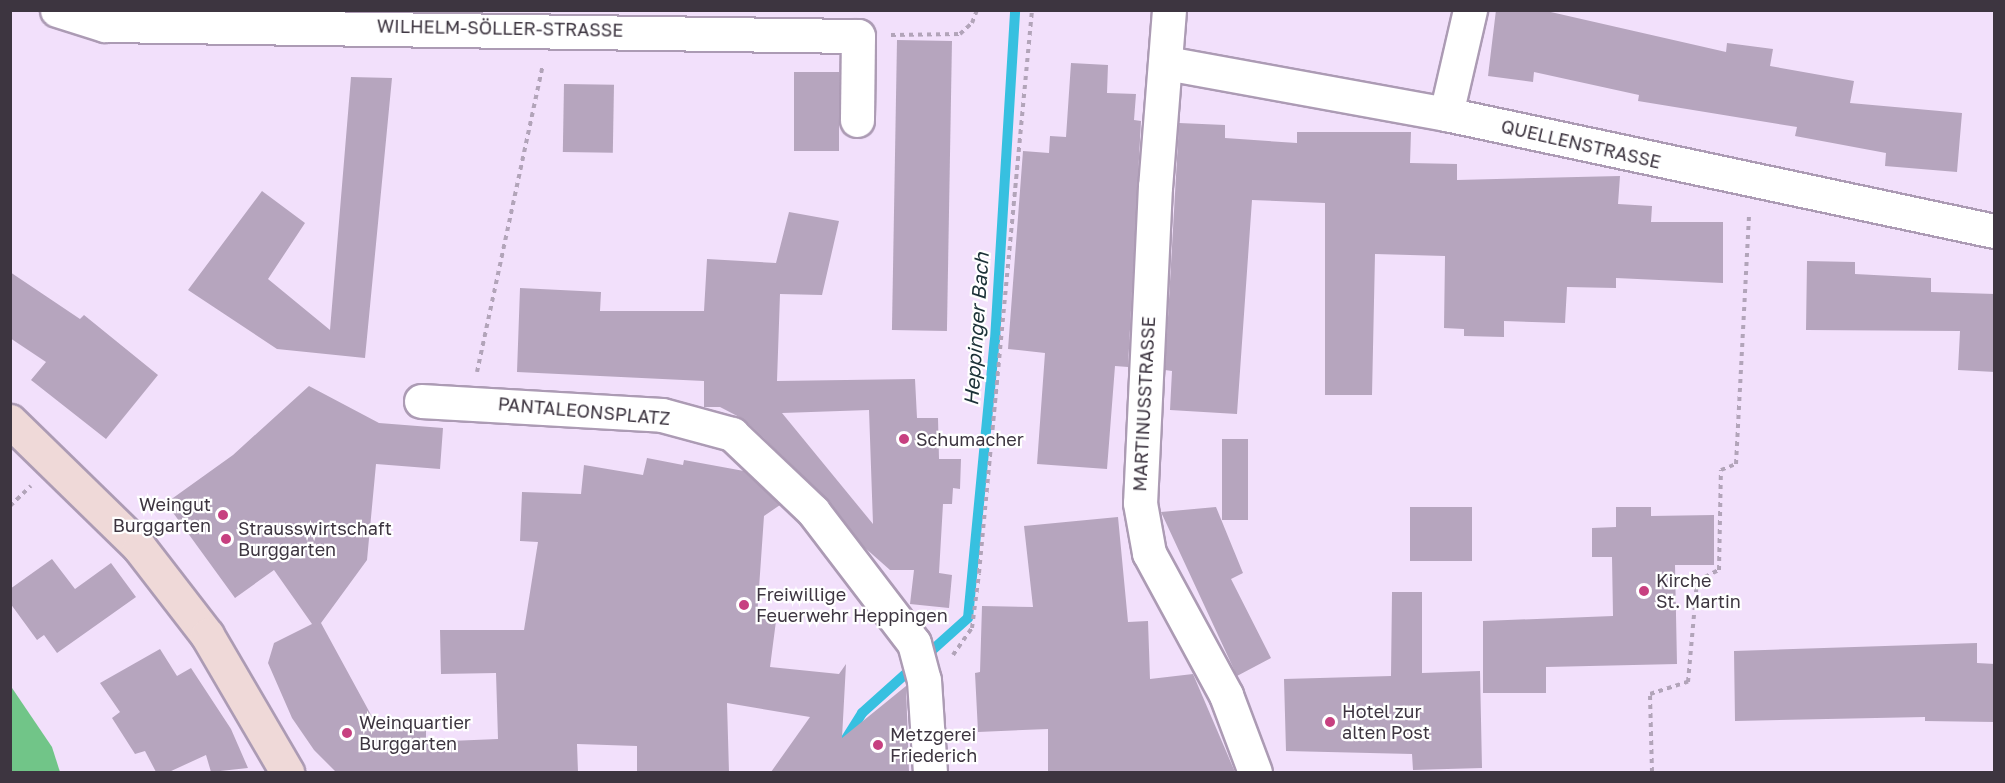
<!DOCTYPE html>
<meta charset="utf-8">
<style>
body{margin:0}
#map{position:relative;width:2005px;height:783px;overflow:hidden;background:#f2e0fb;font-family:"Golos Text",sans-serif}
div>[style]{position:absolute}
.forest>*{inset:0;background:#71c588}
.stream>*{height:10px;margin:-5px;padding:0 5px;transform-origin:5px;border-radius:5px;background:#37c0e0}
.building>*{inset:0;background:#b6a5be;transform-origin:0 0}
.path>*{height:4px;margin-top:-2px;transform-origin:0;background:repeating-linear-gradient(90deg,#b2a4b9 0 4.5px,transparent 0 9px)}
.roads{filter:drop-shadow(2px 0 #ac9bb4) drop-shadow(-2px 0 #ac9bb4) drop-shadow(0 2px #ac9bb4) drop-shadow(0 -2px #ac9bb4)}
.minor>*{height:33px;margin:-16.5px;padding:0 16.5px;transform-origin:16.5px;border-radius:16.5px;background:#fff}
.secondary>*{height:33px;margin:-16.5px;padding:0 16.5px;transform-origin:16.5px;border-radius:16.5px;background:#efd9d8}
.dots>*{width:16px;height:16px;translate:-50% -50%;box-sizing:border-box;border:3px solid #fff;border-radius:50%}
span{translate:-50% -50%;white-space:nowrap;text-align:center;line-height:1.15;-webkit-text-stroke:4.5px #fff;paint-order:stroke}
.street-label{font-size:18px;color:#3d3540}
.poi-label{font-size:18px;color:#3d3540}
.left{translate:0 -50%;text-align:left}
.right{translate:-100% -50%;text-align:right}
.water-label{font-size:20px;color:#1c3238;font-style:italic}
.frame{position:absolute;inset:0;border:12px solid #3d3540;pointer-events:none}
</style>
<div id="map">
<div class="forest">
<div style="clip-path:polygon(10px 685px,52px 747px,60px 772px,11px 772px)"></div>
</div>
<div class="stream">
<div style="left:844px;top:742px;width:34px;rotate:-58deg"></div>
<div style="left:862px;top:713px;width:142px;rotate:-41.9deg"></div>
<div style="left:968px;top:618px;width:279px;rotate:-84.5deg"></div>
<div style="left:995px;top:340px;width:331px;rotate:-86.5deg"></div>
</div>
<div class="building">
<div style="clip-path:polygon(1496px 10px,1542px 10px,1726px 52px,1727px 43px,1773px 49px,1770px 66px,1854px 81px,1850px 103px,1962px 113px,1957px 172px,1885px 166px,1886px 153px,1795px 136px,1797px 127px,1638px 101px,1639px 95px,1534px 72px,1533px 82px,1488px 76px)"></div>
<div style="left:897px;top:40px;width:55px;height:290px;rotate:1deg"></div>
<div style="clip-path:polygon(1071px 63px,1108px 65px,1107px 93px,1136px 94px,1134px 120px,1141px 121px,1128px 367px,1115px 366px,1107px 469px,1037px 464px,1045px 353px,1008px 349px,1023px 151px,1049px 153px,1050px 136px,1066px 137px)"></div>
<div style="left:794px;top:72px;width:45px;height:79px"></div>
<div style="clip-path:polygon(351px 77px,392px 78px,365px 358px,277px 349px,188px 290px,262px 191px,305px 223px,268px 279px,330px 330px)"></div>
<div style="left:564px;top:84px;width:50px;height:68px;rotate:1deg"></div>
<div style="clip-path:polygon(1179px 123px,1225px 125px,1225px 138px,1297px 143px,1297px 132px,1411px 132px,1410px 163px,1457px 164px,1457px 180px,1620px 176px,1618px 204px,1652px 206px,1651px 222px,1723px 222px,1723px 283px,1616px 278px,1616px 288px,1567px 287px,1565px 323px,1504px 321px,1504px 337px,1464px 336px,1464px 329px,1444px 328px,1445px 256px,1375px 254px,1372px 395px,1325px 395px,1325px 203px,1252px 200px,1237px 414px,1170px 410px,1172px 371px,1165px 370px)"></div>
<div style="clip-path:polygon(evenodd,789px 212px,839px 221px,822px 295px,780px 294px,777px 381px,915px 379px,917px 418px,938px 418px,939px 459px,961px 459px,960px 489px,953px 488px,952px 504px,943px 504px,939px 573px,952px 575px,949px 608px,910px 604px,914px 570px,890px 570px,864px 547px,826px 498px,745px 420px,720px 407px,704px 407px,704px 381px,517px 372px,520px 288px,601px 292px,600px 311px,704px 311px,707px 259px,776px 263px,789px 212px,869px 410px,873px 524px,782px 413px,869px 410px)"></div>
<div style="clip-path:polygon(1807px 261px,1855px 262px,1855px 274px,1931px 278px,1931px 292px,1995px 294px,1995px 372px,1958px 370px,1960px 331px,1806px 330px)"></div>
<div style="clip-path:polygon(10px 272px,80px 319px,84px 315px,158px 375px,106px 439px,31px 380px,46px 362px,10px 338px)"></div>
<div style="clip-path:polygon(309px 386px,379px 423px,443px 428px,440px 469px,376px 464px,367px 560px,321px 623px,376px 724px,426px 725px,426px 742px,498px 739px,496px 673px,441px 674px,440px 630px,524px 630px,538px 542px,520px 541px,522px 492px,581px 494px,584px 465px,643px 475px,647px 458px,683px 465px,684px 460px,744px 471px,780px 505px,764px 516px,757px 617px,776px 621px,770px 667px,839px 674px,846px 664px,842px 738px,906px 686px,909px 772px,771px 772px,810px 717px,727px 703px,729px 772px,637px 772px,637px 746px,577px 744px,578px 772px,336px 772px,314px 750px,292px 718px,268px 663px,274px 643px,312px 624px,274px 570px,235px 598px,166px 503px,233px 455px)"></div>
<div style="left:1222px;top:439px;width:26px;height:81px"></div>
<div style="clip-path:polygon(1216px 507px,1243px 573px,1231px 579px,1271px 658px,1237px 676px,1161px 512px)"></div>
<div style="left:1472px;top:507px;width:54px;height:62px;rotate:90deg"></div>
<div style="clip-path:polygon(1616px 507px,1651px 507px,1651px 516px,1714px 515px,1714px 565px,1675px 565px,1677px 664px,1546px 667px,1546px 693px,1483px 693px,1483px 621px,1613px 616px,1612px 557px,1592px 557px,1592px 528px,1616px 527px)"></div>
<div style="clip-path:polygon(1118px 517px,1128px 622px,1148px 621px,1150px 679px,1193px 674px,1235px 772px,1048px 772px,1048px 729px,978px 732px,975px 673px,980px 672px,982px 606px,1033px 607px,1024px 526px)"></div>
<div style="clip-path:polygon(52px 559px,75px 589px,111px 563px,136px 597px,57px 653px,44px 635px,37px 640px,10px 603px,10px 589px)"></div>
<div style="clip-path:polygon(1392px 592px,1422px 592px,1422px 673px,1480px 671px,1482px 768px,1413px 770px,1412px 754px,1286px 751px,1284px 679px,1391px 676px)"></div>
<div style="clip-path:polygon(1977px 643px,1977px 663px,1995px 664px,1995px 722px,1925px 721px,1925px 717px,1735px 721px,1734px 651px)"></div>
<div style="clip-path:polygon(160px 649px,177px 676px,191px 668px,231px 729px,248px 768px,211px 772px,206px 755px,169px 772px,156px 772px,145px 751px,135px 754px,112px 718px,120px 712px,100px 683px)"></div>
</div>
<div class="path">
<div style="left:891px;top:35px;width:69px;rotate:-0.8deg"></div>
<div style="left:960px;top:34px;width:16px;rotate:-43deg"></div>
<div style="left:972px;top:23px;width:14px;rotate:-69deg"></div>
<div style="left:477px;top:372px;width:314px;rotate:-77.9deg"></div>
<div style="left:10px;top:506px;width:29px;rotate:-44deg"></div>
<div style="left:953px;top:655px;width:33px;rotate:-55deg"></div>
<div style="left:972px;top:628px;width:55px;rotate:-82.7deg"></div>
<div style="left:979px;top:573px;width:565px;rotate:-84.62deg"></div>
<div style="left:1652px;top:772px;width:78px;rotate:-91.5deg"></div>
<div style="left:1650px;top:694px;width:40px;rotate:-18deg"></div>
<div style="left:1688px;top:682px;width:101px;rotate:-84.9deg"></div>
<div style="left:1697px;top:581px;width:25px;rotate:-27deg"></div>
<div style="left:1719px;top:570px;width:100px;rotate:-88.9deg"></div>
<div style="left:1721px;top:470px;width:16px;rotate:-22deg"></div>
<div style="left:1736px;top:464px;width:251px;rotate:-87deg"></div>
</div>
<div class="roads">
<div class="minor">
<div style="left:57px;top:10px;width:50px;rotate:17.4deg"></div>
<div style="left:105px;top:25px;width:753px;rotate:0.84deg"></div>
<div style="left:858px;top:36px;width:84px;rotate:90.7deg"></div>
<div style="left:1169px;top:10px;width:177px;rotate:94.5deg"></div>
<div style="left:1155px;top:186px;width:317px;rotate:92.7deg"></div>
<div style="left:1140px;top:503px;width:51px;rotate:79.8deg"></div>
<div style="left:1149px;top:553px;width:162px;rotate:61.5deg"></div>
<div style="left:1226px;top:695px;width:82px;rotate:69.4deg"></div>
<div style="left:1166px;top:63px;width:285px;rotate:10.3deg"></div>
<div style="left:1446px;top:114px;width:560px;rotate:12.05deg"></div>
<div style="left:1446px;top:114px;width:107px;rotate:-77deg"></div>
<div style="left:421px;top:401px;width:241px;rotate:3.3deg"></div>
<div style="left:662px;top:415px;width:73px;rotate:15.2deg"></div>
<div style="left:732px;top:434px;width:112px;rotate:43.5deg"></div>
<div style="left:813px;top:511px;width:166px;rotate:52.6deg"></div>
<div style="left:914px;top:643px;width:38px;rotate:75deg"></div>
<div style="left:924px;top:680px;width:92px;rotate:86.3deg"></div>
</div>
<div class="secondary">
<div style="left:10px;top:421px;width:180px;rotate:44.3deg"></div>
<div style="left:139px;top:547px;width:111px;rotate:52.3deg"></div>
<div style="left:207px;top:635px;width:159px;rotate:59.7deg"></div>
</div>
</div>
<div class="dots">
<div style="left:904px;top:439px;background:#c74080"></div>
<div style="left:223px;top:515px;background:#c74080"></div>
<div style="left:226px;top:539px;background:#c74080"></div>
<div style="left:1644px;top:591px;background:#c74080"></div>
<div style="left:744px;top:605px;background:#c74080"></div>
<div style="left:1330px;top:722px;background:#c74080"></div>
<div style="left:347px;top:733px;background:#c74080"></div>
<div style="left:878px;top:745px;background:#c74080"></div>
</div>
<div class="street-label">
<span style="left:500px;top:28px;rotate:1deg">WILHELM-SÖLLER-STRASSE</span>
<span style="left:1581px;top:144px;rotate:13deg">QUELLENSTRASSE</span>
<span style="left:1144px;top:404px;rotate:-87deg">MARTINUSSTRASSE</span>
<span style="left:584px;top:411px;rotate:5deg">PANTALEONSPLATZ</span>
</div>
<div class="poi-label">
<span class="left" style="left:916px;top:439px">Schumacher</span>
<span class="right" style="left:211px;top:515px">Weingut<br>Burggarten</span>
<span class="left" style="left:238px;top:539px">Strausswirtschaft<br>Burggarten</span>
<span class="left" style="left:1656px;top:591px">Kirche<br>St. Martin</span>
<span class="left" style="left:756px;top:605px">Freiwillige<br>Feuerwehr Heppingen</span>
<span class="left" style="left:1342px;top:722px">Hotel zur<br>alten Post</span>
<span class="left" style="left:359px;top:733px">Weinquartier<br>Burggarten</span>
<span class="left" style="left:890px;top:745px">Metzgerei<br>Friederich</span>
</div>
<div class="water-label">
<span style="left:976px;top:329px;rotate:-86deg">Heppinger Bach</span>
</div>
<div class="frame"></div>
</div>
